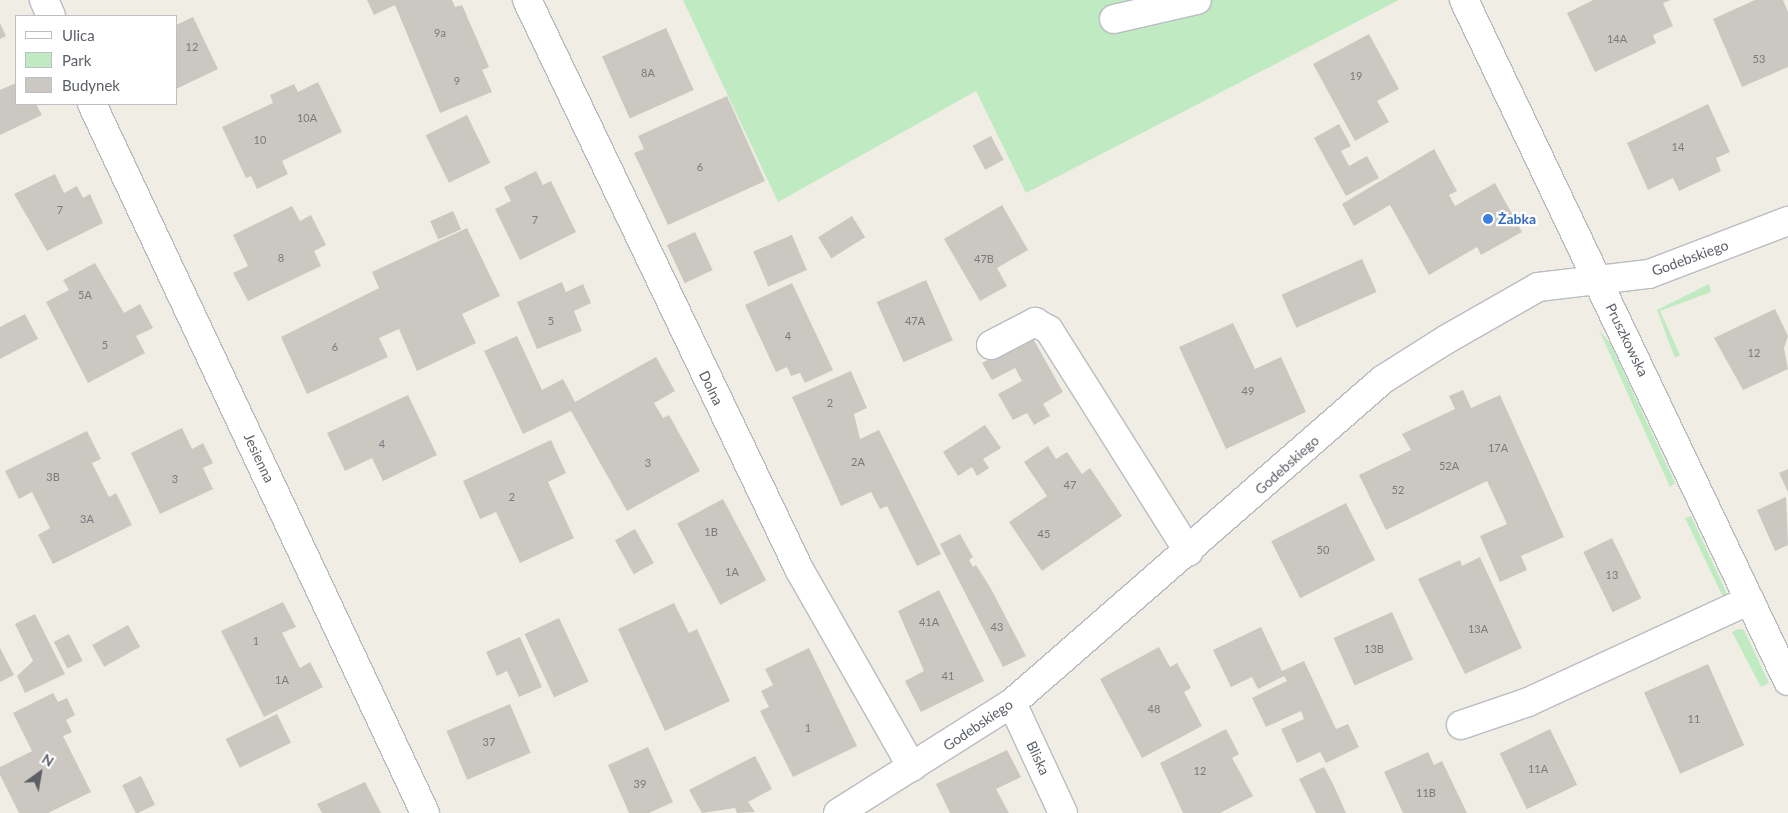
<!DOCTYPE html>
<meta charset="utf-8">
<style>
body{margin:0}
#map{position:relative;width:1788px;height:813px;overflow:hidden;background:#f0eee4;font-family:Lato,sans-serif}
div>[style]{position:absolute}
.green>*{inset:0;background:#bfeac2}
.building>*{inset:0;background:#cbc8c1;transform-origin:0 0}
.roads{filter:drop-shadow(1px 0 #b9bcc1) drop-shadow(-1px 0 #b9bcc1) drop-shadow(0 1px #b9bcc1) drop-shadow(0 -1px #b9bcc1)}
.minor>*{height:28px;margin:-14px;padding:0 14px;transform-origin:14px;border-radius:14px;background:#fff}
.dots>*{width:14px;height:14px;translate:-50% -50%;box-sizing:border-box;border:2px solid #fff;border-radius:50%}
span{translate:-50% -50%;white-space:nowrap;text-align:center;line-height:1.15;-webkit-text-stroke:4.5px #fff;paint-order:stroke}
.number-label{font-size:11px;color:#787a7d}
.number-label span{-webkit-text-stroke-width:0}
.shop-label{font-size:14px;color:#366cbe;font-weight:700}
.left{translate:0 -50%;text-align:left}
.street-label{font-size:14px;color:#5c6066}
.legend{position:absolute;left:15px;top:15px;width:162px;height:90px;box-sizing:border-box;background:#fff;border:1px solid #bebfc2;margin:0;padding:6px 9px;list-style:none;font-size:15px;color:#5c6066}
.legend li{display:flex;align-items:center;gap:10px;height:25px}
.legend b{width:25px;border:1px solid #bebfc2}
.north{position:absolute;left:15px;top:748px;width:50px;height:50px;-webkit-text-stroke:4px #fff;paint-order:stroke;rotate:32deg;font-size:14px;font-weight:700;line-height:20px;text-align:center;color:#5c6066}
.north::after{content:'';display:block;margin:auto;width:18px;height:22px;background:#5c6066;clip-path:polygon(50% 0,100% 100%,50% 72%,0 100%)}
</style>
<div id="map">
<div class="green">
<div style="clip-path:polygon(683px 0,1399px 0,1026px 193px,976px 91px,778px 202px)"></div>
<div style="clip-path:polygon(1709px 284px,1711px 292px,1660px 311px,1680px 355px,1675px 358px,1657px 310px)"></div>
<div style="clip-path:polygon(1599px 330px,1610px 343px,1675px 483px,1670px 487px)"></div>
<div style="clip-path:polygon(1691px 516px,1728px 596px,1724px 599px,1685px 518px)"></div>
<div style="clip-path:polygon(1738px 629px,1744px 630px,1769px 683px,1761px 687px,1732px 632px)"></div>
</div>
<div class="building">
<div style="clip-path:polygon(367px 0,452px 0,455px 7px,462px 5px,489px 67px,482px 70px,492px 92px,440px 113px,395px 5px,374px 15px)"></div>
<div style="clip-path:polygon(1593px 0,1671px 0,1663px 3px,1673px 26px,1653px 35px,1656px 43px,1595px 72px,1567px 13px)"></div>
<div style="clip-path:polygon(1755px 0,1783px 0,1788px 12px,1788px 67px,1742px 87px,1713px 19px)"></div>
<div style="clip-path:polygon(193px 17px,218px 69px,176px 89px,176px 25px)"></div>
<div style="clip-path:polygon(0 23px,6px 36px,0 39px)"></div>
<div style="left:666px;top:28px;width:68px;height:70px;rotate:66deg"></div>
<div style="clip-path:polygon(1369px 34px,1399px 89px,1377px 101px,1389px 122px,1355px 141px,1313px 64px)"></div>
<div style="clip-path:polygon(318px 82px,342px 132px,282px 161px,288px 174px,257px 189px,251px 176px,246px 178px,222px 127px,273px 103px,270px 95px,294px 84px,298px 92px)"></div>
<div style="clip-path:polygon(16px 83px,16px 104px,36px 104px,42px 115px,0 135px,0 90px)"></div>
<div style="clip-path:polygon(727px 96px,765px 181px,668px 225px,634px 153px,644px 149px,638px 136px)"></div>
<div style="clip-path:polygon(1708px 104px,1730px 152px,1716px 158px,1721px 171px,1679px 191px,1673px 178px,1648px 190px,1627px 143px)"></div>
<div style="left:467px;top:115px;width:53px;height:46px;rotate:64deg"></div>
<div style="clip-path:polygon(1339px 124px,1351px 146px,1341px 151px,1349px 166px,1367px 156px,1379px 178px,1346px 196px,1314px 138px)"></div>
<div style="left:991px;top:136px;width:27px;height:21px;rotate:62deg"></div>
<div style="clip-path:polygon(1434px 149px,1457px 191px,1449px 195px,1455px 206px,1495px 183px,1522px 232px,1481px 255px,1477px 247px,1429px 275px,1390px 205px,1354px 226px,1342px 204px)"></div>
<div style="clip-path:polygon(536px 171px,543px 185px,551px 181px,576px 232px,520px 260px,495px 209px,511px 201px,504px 187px)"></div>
<div style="clip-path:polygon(55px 174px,64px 193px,77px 186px,83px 198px,90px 194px,103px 223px,47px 251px,14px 194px)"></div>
<div style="clip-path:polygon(1002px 205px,1028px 250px,997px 268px,1007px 286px,980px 301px,944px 239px)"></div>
<div style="clip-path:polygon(292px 206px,300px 221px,311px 215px,326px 245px,314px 251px,321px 266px,248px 301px,233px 273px,248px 266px,233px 235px)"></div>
<div style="left:453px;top:211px;width:20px;height:25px;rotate:66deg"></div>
<div style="left:852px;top:216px;width:25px;height:40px;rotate:58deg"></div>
<div style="clip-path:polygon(467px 228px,500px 296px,462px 314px,476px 343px,417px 371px,399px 329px,379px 338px,388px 357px,307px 394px,281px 337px,379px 288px,372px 272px)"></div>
<div style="left:695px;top:232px;width:42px;height:31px;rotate:65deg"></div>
<div style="left:792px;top:235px;width:38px;height:42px;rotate:67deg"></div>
<div style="left:1362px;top:259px;width:36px;height:88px;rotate:66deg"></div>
<div style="clip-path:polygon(95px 263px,124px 313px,140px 304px,153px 328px,136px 336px,145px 353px,88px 383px,46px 302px,69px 290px,63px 280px)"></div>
<div style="left:926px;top:280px;width:66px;height:54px;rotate:66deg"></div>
<div style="clip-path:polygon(562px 282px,566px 292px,583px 284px,591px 303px,574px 311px,582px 331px,537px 349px,517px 302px)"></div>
<div style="clip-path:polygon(792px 283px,833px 370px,805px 383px,800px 373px,791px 376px,787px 367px,776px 372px,745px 305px)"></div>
<div style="clip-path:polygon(1775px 309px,1788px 336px,1784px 348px,1788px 369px,1743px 390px,1714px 338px)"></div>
<div style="clip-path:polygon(25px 314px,38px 339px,0 359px,0 327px)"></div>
<div style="clip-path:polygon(1233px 323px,1255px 369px,1281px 357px,1306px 412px,1226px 449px,1179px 347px)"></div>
<div style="clip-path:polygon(1031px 335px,1063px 392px,1043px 404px,1050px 416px,1034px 425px,1027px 413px,1013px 420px,998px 394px,1022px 381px,1015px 368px,992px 380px,982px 363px)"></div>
<div style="clip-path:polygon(517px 336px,542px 390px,563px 379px,575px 402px,656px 357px,675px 391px,654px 403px,663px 418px,669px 415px,700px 471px,627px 511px,571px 411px,523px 434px,484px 351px)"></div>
<div style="clip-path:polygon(851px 371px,867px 408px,854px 414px,860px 439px,879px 430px,941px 554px,917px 566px,887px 506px,880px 509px,871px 492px,841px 506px,792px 397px)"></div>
<div style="clip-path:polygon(1463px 390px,1471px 408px,1500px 395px,1564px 537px,1521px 556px,1527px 570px,1500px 582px,1480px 536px,1507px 524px,1487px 481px,1386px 530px,1359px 475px,1411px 450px,1402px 434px,1455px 409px,1449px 396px)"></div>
<div style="clip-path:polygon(408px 395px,437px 455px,383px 481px,372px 458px,345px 471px,327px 433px)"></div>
<div style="clip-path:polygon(985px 425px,1001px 448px,983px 459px,989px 468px,977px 476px,972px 467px,958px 476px,943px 452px)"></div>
<div style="clip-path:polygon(182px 428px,192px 449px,203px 443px,213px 463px,203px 468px,213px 489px,160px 514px,131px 453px)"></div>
<div style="clip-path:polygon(87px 431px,101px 459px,92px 463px,109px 497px,116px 493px,132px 525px,53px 564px,38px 535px,50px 528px,32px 492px,19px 499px,5px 471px)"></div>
<div style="clip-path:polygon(551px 440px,566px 473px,548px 482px,574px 538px,520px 563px,496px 512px,480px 519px,463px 481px)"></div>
<div style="clip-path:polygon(1048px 446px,1056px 459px,1067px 452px,1082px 474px,1090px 468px,1122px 516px,1042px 571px,1009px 522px,1047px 496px,1024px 462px)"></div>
<div style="clip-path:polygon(1788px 469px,1788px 492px,1779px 473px)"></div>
<div style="clip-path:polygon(1786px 497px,1788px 545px,1775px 551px,1757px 510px)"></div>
<div style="left:723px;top:499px;width:92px;height:52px;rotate:62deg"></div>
<div style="left:1346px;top:503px;width:64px;height:84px;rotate:63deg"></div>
<div style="left:635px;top:529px;width:39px;height:23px;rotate:61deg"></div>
<div style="clip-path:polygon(960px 534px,973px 557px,969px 560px,973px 567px,976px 565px,990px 587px,1026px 656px,1003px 667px,940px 544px)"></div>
<div style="left:1612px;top:538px;width:67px;height:32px;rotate:64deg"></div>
<div style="clip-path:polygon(1480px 557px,1522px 648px,1465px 674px,1418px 579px,1460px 560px,1462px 566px)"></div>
<div style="clip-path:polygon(939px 590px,984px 681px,921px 712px,905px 681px,924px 671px,898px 611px)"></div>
<div style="clip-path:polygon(283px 602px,296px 627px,282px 633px,300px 668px,310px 662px,323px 687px,264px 717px,221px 631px)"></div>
<div style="clip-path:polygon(674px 603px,689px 633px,697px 629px,730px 701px,665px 731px,618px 629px)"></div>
<div style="left:1392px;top:612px;width:52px;height:64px;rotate:66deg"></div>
<div style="clip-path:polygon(35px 614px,65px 674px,25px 693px,17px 676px,33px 661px,15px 624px)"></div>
<div style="left:559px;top:618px;width:70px;height:38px;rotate:65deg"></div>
<div style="left:128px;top:625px;width:25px;height:41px;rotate:61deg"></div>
<div style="clip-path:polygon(1261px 627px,1282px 671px,1304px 661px,1336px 729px,1348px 724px,1359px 747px,1326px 763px,1320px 752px,1297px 763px,1281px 729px,1304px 719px,1301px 711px,1266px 727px,1252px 698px,1287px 681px,1284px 676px,1258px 689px,1252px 677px,1231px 687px,1213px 650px)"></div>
<div style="left:69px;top:634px;width:30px;height:17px;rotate:63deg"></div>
<div style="clip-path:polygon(520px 637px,542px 687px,519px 697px,507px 671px,497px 676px,486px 652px)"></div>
<div style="clip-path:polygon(1159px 647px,1170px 667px,1177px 663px,1191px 688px,1184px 692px,1202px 726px,1142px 758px,1100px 679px)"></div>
<div style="clip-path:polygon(0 648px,14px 675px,0 682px)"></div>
<div style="clip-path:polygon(809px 648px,857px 746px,793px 777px,760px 711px,769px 707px,761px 691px,773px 685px,765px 669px)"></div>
<div style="left:1708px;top:664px;width:89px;height:70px;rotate:66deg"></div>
<div style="clip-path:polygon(53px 693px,58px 702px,67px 698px,75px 715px,66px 720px,72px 732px,63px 736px,91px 792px,48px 813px,19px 813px,0 775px,0 767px,32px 751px,13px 713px)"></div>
<div style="left:510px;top:704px;width:53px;height:69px;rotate:67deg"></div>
<div style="left:277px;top:714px;width:32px;height:57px;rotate:64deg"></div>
<div style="clip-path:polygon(1226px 729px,1239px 754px,1232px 758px,1253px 796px,1220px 813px,1183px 813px,1160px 763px)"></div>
<div style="left:1550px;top:729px;width:62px;height:56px;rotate:64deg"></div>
<div style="clip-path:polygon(648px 747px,673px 802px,649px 813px,629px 813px,608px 765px)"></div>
<div style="clip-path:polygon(1007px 750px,1021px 777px,996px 789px,1009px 813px,950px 813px,936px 784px)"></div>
<div style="clip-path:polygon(1428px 752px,1434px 765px,1442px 761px,1467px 813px,1403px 813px,1384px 772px)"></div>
<div style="clip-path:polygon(755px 756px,772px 789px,748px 802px,755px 812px,737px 813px,735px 808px,702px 813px,689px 790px)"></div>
<div style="clip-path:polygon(1324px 767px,1333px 784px,1346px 813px,1316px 813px,1299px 779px)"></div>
<div style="left:141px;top:776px;width:32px;height:21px;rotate:64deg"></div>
<div style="clip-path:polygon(365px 782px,381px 813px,322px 813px,317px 804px)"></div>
</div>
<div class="roads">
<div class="minor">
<div style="left:44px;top:0;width:17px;rotate:66deg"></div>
<div style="left:527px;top:0;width:631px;rotate:64.45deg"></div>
<div style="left:799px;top:569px;width:228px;rotate:60.3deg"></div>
<div style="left:1464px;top:0;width:754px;rotate:64.56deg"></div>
<div style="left:1114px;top:19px;width:85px;rotate:-12.9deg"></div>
<div style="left:92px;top:104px;width:783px;rotate:64.84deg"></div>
<div style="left:991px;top:345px;width:50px;rotate:-27.6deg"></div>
<div style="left:1035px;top:322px;width:16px;rotate:30deg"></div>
<div style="left:1049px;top:330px;width:262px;rotate:57.8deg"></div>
<div style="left:1012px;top:703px;width:121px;rotate:65.1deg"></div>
<div style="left:1461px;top:725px;width:71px;rotate:-18.9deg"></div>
<div style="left:1528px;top:702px;width:244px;rotate:-24.7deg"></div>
<div style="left:838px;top:813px;width:206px;rotate:-32.3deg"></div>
<div style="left:1012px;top:703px;width:491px;rotate:-41.1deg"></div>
<div style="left:1382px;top:380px;width:77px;rotate:-32.2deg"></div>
<div style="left:1447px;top:339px;width:105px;rotate:-29.7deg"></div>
<div style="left:1538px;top:287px;width:112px;rotate:-6.7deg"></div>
<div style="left:1649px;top:274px;width:149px;rotate:-20.9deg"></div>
</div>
</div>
<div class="dots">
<div style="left:1488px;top:219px;background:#3f7fe0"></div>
</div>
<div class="number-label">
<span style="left:440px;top:33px">9a</span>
<span style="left:1617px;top:39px">14A</span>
<span style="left:192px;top:47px">12</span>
<span style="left:1759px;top:59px">53</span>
<span style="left:648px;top:73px">8A</span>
<span style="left:1356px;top:76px">19</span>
<span style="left:457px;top:81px">9</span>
<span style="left:307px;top:118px">10A</span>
<span style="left:260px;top:140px">10</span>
<span style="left:1678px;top:147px">14</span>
<span style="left:700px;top:167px">6</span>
<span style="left:60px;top:210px">7</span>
<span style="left:535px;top:220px">7</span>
<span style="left:281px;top:258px">8</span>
<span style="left:984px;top:259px">47B</span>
<span style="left:85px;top:295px">5A</span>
<span style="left:551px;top:321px">5</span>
<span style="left:915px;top:321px">47A</span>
<span style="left:788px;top:336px">4</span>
<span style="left:105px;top:345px">5</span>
<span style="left:335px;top:347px">6</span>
<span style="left:1754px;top:353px">12</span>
<span style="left:1248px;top:391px">49</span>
<span style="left:830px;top:403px">2</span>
<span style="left:382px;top:444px">4</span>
<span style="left:1498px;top:448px">17A</span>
<span style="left:858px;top:462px">2A</span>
<span style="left:648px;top:463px">3</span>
<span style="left:1449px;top:466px">52A</span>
<span style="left:53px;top:477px">3B</span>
<span style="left:175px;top:479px">3</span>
<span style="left:1070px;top:485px">47</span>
<span style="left:1398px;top:490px">52</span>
<span style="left:512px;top:497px">2</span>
<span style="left:87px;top:519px">3A</span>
<span style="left:711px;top:532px">1B</span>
<span style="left:1044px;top:534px">45</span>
<span style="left:1323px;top:550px">50</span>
<span style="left:732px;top:572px">1A</span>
<span style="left:1612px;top:575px">13</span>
<span style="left:929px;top:622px">41A</span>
<span style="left:997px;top:627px">43</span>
<span style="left:1478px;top:629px">13A</span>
<span style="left:256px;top:641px">1</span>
<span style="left:1374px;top:649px">13B</span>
<span style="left:948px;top:676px">41</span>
<span style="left:282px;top:680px">1A</span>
<span style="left:1154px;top:709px">48</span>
<span style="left:1694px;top:719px">11</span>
<span style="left:808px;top:728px">1</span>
<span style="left:489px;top:742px">37</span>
<span style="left:1538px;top:769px">11A</span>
<span style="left:1200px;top:771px">12</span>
<span style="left:640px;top:784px">39</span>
<span style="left:1426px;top:793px">11B</span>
</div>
<div class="shop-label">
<span class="left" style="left:1498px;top:219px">Żabka</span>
</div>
<div class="street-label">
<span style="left:1690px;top:258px;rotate:-20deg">Godebskiego</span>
<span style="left:1627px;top:340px;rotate:64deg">Pruszkowska</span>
<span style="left:711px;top:388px;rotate:64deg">Dolna</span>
<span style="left:259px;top:458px;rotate:65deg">Jesienna</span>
<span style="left:1287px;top:465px;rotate:-42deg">Godebskiego</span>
<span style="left:978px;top:725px;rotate:-34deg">Godebskiego</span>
<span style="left:1038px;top:758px;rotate:65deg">Bliska</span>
</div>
<ul class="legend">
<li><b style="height:6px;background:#fff"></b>Ulica</li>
<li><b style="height:14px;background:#bfeac2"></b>Park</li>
<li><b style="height:14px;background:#cbc8c1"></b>Budynek</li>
</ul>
<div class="north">N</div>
</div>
